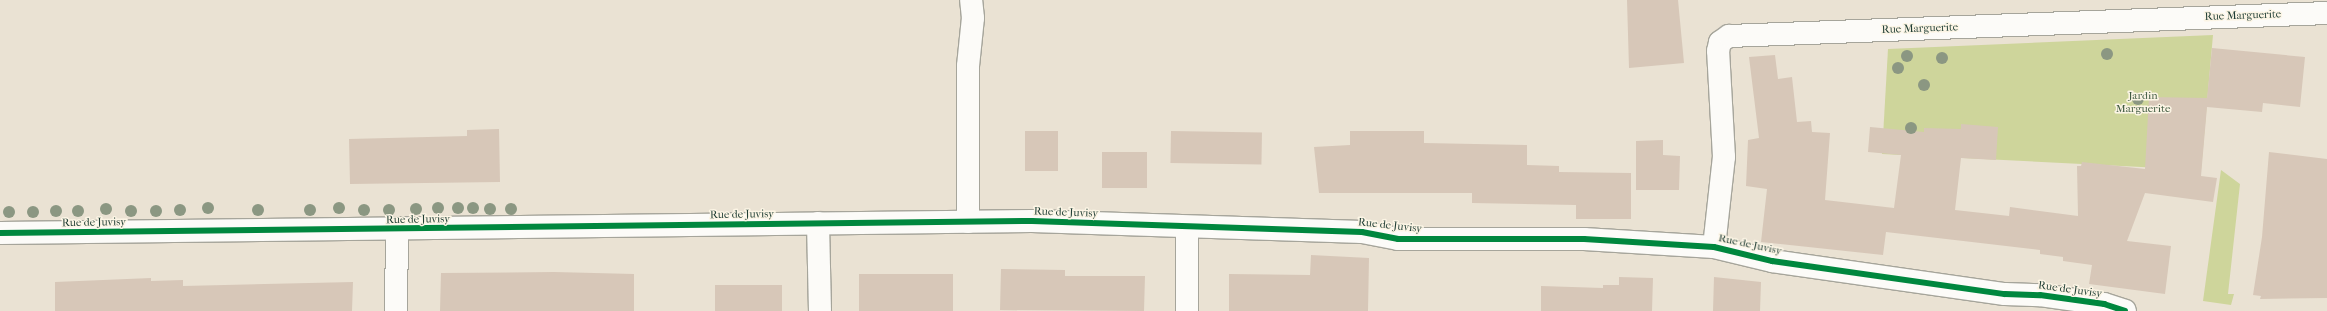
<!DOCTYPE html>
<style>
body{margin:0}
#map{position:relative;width:2327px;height:311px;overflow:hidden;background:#eae2d3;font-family:"IM FELL French Canon",serif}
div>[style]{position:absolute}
.green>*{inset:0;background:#ced59b}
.building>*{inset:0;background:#d7c7b8;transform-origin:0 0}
.roads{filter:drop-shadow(1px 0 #a6a59b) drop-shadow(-1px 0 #a6a59b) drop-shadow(0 1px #a6a59b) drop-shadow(0 -1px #a6a59b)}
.minor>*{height:22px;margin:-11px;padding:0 11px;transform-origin:11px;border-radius:11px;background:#fcfbf8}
.cycleway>*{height:6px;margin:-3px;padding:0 3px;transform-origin:3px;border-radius:3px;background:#00873e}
.trees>*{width:12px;height:12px;margin:-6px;border-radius:50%;background:#8b9782}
span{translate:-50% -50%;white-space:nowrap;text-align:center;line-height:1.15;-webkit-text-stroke:3px #fcf5e5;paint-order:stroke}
.street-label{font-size:11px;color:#1f3d34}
.park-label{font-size:11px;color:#3e593f}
</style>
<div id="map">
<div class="green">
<div style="clip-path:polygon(2213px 35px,2201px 170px,1882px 154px,1888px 49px)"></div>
<div style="clip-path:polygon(2221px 170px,2240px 184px,2228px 294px,2234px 294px,2231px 305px,2203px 301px)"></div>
</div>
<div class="building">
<div style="clip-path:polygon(1627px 0,1678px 0,1684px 63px,1629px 68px)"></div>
<div style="clip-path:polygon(2212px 48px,2305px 57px,2300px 107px,2263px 103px,2262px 112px,2207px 107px,2201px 176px,2217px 178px,2213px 202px,2145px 193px,2127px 241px,2171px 246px,2165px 294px,2089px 284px,2092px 265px,2063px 261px,2063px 257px,2040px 254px,2040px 250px,1886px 232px,1883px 255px,1761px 242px,1767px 189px,1746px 186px,1748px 140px,1759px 138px,1749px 57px,1775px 55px,1778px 79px,1792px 77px,1797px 122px,1811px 121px,1812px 132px,1830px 133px,1825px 200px,1894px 208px,1901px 155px,1868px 152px,1870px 127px,1924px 132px,1924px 128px,1961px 129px,1961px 124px,1998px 127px,1996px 160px,1961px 158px,1955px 210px,2009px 216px,2010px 207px,2078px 216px,2077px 166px,2081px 166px,2082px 162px,2145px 169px,2149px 97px,2207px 98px)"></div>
<div style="clip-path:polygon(499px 129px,500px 182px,350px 184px,349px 139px,467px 136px,467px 130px)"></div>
<div style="left:1025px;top:131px;width:33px;height:40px"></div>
<div style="left:1171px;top:131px;width:91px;height:32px;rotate:1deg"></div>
<div style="clip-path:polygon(1350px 131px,1424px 131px,1424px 143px,1527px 145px,1527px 165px,1559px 166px,1559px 172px,1631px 173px,1631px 219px,1576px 219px,1576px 205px,1472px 203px,1472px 193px,1319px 193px,1314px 147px,1350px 145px)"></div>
<div style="clip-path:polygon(1663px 140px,1663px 155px,1680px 156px,1679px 190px,1636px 190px,1636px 141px)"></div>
<div style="left:1147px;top:152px;width:36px;height:45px;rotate:90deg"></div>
<div style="clip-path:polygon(2269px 152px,2327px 159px,2327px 298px,2260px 299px,2261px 296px,2253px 295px,2262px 237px)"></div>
<div style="clip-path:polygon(1311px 255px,1369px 258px,1368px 311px,1229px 311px,1229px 274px,1310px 275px)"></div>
<div style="clip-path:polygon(1001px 269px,1065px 270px,1065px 276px,1145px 276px,1144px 311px,1000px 310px)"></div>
<div style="clip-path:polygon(554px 272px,634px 274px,634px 311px,440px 311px,441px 273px)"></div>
<div style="left:859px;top:274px;width:94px;height:37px"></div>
<div style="clip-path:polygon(1619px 277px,1653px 278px,1652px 311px,1541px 311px,1541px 286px,1603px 288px,1603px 285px,1619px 285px)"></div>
<div style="clip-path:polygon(1714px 277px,1761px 282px,1760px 311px,1713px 311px)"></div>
<div style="clip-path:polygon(151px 278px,151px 281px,183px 280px,183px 286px,353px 282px,352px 311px,55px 311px,55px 282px)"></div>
<div style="left:782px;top:285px;width:26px;height:67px;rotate:90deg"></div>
</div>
<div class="roads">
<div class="minor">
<div style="left:968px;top:222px;width:156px;rotate:-90deg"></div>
<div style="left:968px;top:66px;width:48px;rotate:-84.1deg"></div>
<div style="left:973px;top:18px;width:18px;rotate:-96deg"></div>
<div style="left:818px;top:223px;width:88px;rotate:88.7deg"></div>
<div style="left:0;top:233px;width:1032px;rotate:-0.67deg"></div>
<div style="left:1032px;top:221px;width:330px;rotate:1.9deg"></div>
<div style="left:1362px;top:232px;width:37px;rotate:11deg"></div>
<div style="left:1398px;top:239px;width:186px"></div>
<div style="left:1584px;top:239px;width:130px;rotate:3.5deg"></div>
<div style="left:1714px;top:247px;width:60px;rotate:13.6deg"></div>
<div style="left:1772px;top:261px;width:235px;rotate:8.1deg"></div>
<div style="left:2005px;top:294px;width:35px;rotate:2deg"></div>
<div style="left:2040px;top:295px;width:65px;rotate:8deg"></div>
<div style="left:2104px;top:304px;width:22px;rotate:18deg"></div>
<div style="left:1714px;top:247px;width:91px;rotate:-83.7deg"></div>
<div style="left:1724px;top:157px;width:106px;rotate:-93.2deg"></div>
<div style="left:1718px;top:51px;width:9px;rotate:-77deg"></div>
<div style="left:1720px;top:42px;width:11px;rotate:-34deg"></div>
<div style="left:1729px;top:36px;width:598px;rotate:-2.2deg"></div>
<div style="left:396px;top:311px;width:80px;rotate:-89.3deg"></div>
<div style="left:1187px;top:311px;width:83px;rotate:-90deg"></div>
</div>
</div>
<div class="cycleway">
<div style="left:0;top:233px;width:1032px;rotate:-0.67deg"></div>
<div style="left:1032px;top:221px;width:330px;rotate:1.9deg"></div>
<div style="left:1362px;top:232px;width:37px;rotate:11deg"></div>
<div style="left:1398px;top:239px;width:186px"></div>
<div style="left:1584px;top:239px;width:130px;rotate:3.5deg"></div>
<div style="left:1714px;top:247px;width:60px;rotate:13.6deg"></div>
<div style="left:1772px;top:261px;width:235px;rotate:8.1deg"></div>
<div style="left:2005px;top:294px;width:35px;rotate:2deg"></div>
<div style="left:2040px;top:295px;width:65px;rotate:8deg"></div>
<div style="left:2104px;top:304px;width:22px;rotate:18deg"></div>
</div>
<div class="trees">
<div style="left:2107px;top:54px"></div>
<div style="left:1907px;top:56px"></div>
<div style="left:1942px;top:58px"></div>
<div style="left:1898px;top:68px"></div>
<div style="left:1924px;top:85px"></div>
<div style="left:2138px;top:99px"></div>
<div style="left:1911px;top:128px"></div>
<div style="left:208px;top:208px"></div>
<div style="left:339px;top:208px"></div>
<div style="left:438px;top:208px"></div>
<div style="left:458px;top:208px"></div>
<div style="left:473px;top:208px"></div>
<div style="left:106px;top:209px"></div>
<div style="left:416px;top:209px"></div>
<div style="left:490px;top:209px"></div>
<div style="left:511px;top:209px"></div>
<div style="left:180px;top:210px"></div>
<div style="left:258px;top:210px"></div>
<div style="left:310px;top:210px"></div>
<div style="left:364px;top:210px"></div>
<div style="left:389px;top:210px"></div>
<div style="left:56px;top:211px"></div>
<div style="left:78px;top:211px"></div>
<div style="left:131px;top:211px"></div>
<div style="left:156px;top:211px"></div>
<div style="left:9px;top:212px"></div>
<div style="left:33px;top:212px"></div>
</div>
<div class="street-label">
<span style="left:2243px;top:16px;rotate:-2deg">Rue Marguerite</span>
<span style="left:1920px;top:29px;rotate:-2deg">Rue Marguerite</span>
<span style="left:1066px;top:213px;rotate:2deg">Rue de Juvisy</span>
<span style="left:742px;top:215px;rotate:-1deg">Rue de Juvisy</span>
<span style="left:418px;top:220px;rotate:-1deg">Rue de Juvisy</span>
<span style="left:94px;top:223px;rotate:-1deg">Rue de Juvisy</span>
<span style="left:1390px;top:226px;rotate:6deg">Rue de Juvisy</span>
<span style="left:1750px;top:245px;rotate:12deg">Rue de Juvisy</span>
<span style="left:2070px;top:290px;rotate:8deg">Rue de Juvisy</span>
</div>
<div class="park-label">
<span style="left:2143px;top:103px">Jardin<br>Marguerite</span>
</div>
</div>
